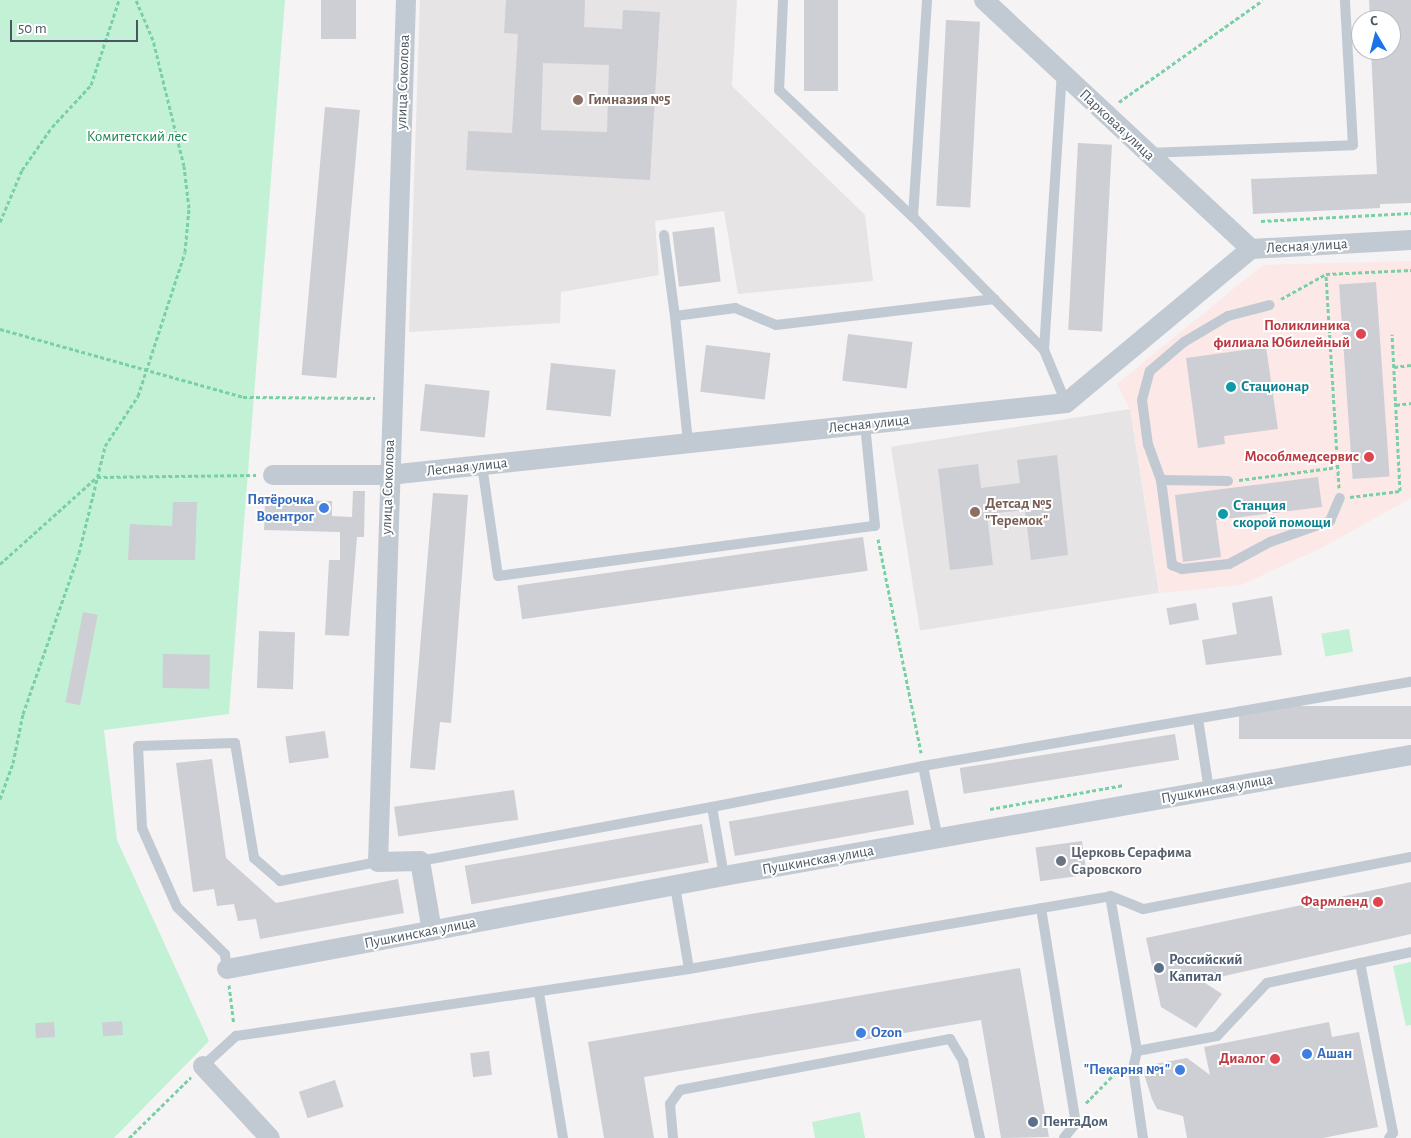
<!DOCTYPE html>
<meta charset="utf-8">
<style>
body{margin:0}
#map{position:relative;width:1411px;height:1138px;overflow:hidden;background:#f5f3f3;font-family:"Alegreya Sans",sans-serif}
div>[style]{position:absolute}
.education>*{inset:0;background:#e6e4e5;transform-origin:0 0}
.medical>*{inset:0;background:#fce8e6}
.green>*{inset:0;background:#c3f1d5;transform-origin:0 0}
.building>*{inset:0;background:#cdcfd5;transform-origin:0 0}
.path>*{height:3px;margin-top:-1.5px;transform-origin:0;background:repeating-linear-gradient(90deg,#7ad0a6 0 4px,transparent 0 6.5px)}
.lane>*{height:10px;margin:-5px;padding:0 5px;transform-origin:5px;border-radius:5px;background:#c1cad2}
.street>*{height:20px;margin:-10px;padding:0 10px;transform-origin:10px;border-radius:10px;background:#c1cad2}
.dots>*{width:14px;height:14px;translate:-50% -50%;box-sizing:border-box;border:2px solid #fff;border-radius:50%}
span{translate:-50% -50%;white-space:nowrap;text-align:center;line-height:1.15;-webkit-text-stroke:4px #fff;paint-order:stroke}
.street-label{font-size:15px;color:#4a5661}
.education-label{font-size:15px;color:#785e54;font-weight:700}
.left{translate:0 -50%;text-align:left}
.park-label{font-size:15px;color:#17864f}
.health-label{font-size:15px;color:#be3a42;font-weight:700}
.right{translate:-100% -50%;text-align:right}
.culture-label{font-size:15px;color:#0d838f;font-weight:700}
.shop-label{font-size:15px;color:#366cbe;font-weight:700}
.worship-label{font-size:15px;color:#5b616d;font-weight:700}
.service-label{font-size:15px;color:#4e5e75;font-weight:700}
.north{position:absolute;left:1351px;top:10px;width:50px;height:50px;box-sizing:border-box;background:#fff;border:1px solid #b7bbc0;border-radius:50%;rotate:352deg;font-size:14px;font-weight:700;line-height:20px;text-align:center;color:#4a5661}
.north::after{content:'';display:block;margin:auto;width:18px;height:22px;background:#1a73e8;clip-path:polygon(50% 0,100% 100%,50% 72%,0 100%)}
.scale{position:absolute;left:10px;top:20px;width:128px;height:22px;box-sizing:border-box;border:2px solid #4a5661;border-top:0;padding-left:6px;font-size:15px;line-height:18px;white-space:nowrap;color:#4a5661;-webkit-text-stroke:4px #fff;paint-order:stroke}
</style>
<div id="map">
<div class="education">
<div style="clip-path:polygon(420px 0,737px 0,732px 86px,865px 215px,873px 281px,738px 294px,724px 211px,655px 221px,659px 275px,561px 292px,560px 323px,409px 332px)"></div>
<div style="left:1130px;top:409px;width:186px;height:242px;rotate:81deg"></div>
</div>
<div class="medical">
<div style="clip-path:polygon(1411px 261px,1411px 498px,1321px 548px,1241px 585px,1160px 593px,1130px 409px,1117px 384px,1263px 265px)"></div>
</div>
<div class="green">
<div style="clip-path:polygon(0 0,285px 0,229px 714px,104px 730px,117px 840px,209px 1041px,114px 1138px,0 1138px)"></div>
<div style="left:1349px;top:629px;width:23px;height:28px;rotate:80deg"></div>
<div style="clip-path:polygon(1411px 962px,1411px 1025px,1406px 1026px,1393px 966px)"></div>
<div style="clip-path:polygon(860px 1112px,865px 1138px,815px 1138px,812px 1122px)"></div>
</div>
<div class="building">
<div style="left:321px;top:0;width:35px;height:39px"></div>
<div style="clip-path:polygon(evenodd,506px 0,585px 0,584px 27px,622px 29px,623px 10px,660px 12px,650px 180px,466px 170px,468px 131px,512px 133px,518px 34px,504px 33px,506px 0,543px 63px,609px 65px,607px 132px,541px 130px,543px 63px)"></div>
<div style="left:804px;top:0;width:34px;height:91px"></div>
<div style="clip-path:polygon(1369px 0,1411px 0,1411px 203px,1380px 204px,1380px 208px,1253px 214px,1251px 179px,1377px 174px,1371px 50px,1391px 50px,1391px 20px,1370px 20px)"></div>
<div style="left:946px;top:20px;width:34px;height:186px;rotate:3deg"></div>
<div style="left:325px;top:107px;width:35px;height:269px;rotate:5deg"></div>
<div style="left:1078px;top:143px;width:34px;height:187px;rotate:3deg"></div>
<div style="left:714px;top:227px;width:55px;height:42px;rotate:83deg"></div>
<div style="left:1376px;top:282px;width:195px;height:37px;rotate:86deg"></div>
<div style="left:848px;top:334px;width:65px;height:47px;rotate:7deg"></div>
<div style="left:706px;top:345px;width:65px;height:47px;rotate:7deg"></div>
<div style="clip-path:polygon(1266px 347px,1278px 429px,1224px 436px,1225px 444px,1198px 448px,1186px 358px)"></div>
<div style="left:551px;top:363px;width:65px;height:47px;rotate:6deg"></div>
<div style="left:425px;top:384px;width:65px;height:47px;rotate:6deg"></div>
<div style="clip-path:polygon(1057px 455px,1068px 555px,1031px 560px,1025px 510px,987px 514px,993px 565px,950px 570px,938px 469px,978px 464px,981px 488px,1020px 483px,1017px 460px)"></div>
<div style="clip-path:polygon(1318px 477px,1322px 507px,1216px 520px,1221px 557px,1183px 562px,1175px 495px)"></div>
<div style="clip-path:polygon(353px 491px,365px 491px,364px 537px,357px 537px,349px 636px,325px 635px,329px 560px,340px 560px,340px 532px,264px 530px,265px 500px,332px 501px,332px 516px,352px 517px)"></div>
<div style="clip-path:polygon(433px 493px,468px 495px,451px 723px,440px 722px,435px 770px,410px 768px)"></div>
<div style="clip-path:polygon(173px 502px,197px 502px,195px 560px,128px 560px,130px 524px,172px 526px)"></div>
<div style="left:863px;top:537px;width:34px;height:349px;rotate:82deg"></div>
<div style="clip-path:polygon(1272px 596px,1282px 655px,1206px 665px,1202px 640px,1237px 634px,1232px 603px)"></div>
<div style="left:1196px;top:603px;width:17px;height:30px;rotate:80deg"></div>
<div style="left:83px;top:612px;width:15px;height:92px;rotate:11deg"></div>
<div style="left:259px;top:631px;width:36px;height:57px;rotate:2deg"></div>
<div style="left:163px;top:654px;width:47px;height:34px;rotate:1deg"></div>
<div style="left:1411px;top:706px;width:33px;height:172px;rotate:90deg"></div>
<div style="left:325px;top:731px;width:27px;height:40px;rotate:82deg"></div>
<div style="left:1175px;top:734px;width:26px;height:218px;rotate:81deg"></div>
<div style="clip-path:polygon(212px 759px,226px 858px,276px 903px,398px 879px,404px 913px,260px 939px,256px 919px,238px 921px,234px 904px,217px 906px,214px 889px,193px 892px,176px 763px)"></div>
<div style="left:514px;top:790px;width:30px;height:121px;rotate:82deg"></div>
<div style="left:908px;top:790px;width:35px;height:182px;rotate:80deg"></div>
<div style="left:702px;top:824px;width:39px;height:241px;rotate:80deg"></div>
<div style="left:1082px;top:841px;width:34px;height:47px;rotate:82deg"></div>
<div style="clip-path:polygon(1411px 882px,1411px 934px,1202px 981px,1222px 994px,1196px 1028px,1161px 1007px,1146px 938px)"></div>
<div style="clip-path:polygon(1020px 968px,1049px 1137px,1001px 1138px,981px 1020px,644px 1077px,654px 1138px,604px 1138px,588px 1042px)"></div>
<div style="left:122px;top:1021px;width:14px;height:20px;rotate:86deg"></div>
<div style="left:54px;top:1022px;width:15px;height:19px;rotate:86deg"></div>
<div style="clip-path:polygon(1329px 1022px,1332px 1037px,1359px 1032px,1378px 1127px,1323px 1138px,1187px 1138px,1183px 1116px,1157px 1109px,1152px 1099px,1143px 1071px,1155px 1064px,1187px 1058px,1210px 1075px,1204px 1047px)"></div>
<div style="left:489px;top:1051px;width:24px;height:19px;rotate:83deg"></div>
<div style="left:335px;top:1080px;width:28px;height:38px;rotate:72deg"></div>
</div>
<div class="path">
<div style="left:1119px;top:102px;width:176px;rotate:-35.3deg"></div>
<div style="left:1261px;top:221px;width:150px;rotate:-3.1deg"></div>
<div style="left:0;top:222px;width:56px;rotate:-67.1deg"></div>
<div style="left:22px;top:170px;width:52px;rotate:-55.1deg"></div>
<div style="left:52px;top:127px;width:57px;rotate:-47.1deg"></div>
<div style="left:91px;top:85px;width:89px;rotate:-71.8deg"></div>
<div style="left:1281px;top:299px;width:51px;rotate:-29.1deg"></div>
<div style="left:0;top:329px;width:252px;rotate:15.6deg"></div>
<div style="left:243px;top:397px;width:132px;rotate:0.4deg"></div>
<div style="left:1394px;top:367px;width:17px;rotate:-7deg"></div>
<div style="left:1396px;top:405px;width:15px;rotate:-8deg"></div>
<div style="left:1239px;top:480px;width:100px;rotate:-7.5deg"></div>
<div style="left:1339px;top:488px;width:214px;rotate:-93.5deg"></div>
<div style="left:1326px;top:274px;width:85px;rotate:-2.7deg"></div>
<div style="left:1350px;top:497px;width:50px;rotate:-6.8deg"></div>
<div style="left:1400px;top:491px;width:157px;rotate:-92.9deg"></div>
<div style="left:878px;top:539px;width:218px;rotate:78.6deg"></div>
<div style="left:0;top:564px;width:130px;rotate:-41.9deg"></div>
<div style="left:97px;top:477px;width:159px;rotate:-0.7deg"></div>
<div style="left:0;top:799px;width:38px;rotate:-70deg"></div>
<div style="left:13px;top:763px;width:50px;rotate:-78.5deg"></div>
<div style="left:23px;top:714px;width:170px;rotate:-70.8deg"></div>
<div style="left:79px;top:553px;width:110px;rotate:-76.3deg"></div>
<div style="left:105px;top:446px;width:60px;rotate:-56.6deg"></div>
<div style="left:138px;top:396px;width:151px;rotate:-71.9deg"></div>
<div style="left:185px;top:252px;width:44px;rotate:-84.8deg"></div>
<div style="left:189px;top:208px;width:42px;rotate:-96.8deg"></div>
<div style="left:184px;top:166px;width:130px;rotate:-103.8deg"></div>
<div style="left:153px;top:40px;width:43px;rotate:-113deg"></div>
<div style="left:990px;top:809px;width:136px;rotate:-10.2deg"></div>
<div style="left:229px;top:985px;width:38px;rotate:83deg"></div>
<div style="left:1086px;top:1103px;width:49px;rotate:-45.8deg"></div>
<div style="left:129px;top:1138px;width:87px;rotate:-44.5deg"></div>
</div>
<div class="lane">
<div style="left:783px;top:0;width:90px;rotate:92.5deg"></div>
<div style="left:779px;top:90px;width:185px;rotate:43.5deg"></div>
<div style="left:913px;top:217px;width:187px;rotate:45.4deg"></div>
<div style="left:1044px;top:350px;width:57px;rotate:67.5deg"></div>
<div style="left:1148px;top:153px;width:205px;rotate:-2.2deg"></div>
<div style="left:1353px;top:145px;width:145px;rotate:-93.2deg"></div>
<div style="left:913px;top:217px;width:217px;rotate:-86.3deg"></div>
<div style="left:664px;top:235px;width:82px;rotate:82.3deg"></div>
<div style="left:1044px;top:350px;width:277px;rotate:-86.3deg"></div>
<div style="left:688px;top:442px;width:127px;rotate:-95.9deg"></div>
<div style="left:675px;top:316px;width:61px;rotate:-7.6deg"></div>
<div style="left:735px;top:308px;width:44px;rotate:22.5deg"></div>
<div style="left:776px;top:325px;width:220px;rotate:-6.8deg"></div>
<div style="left:482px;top:465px;width:112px;rotate:81.8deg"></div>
<div style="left:498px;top:576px;width:380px;rotate:-7.6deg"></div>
<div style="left:875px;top:526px;width:102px;rotate:-95.6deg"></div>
<div style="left:1161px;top:480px;width:86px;rotate:82.6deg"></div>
<div style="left:1172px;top:565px;width:11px;rotate:22deg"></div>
<div style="left:1182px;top:569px;width:47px;rotate:-6.1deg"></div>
<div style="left:1229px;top:564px;width:47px;rotate:-28.2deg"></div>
<div style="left:1270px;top:542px;width:64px;rotate:-19.3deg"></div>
<div style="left:1330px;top:521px;width:25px;rotate:-67deg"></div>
<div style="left:1228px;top:481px;width:67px;rotate:-179.1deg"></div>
<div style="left:1161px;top:480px;width:37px;rotate:-110deg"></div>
<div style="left:1148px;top:445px;width:45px;rotate:-97.6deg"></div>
<div style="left:1142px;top:400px;width:30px;rotate:-75deg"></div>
<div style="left:1150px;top:371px;width:45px;rotate:-40.5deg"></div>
<div style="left:1184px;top:342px;width:51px;rotate:-30.6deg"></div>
<div style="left:1228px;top:316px;width:43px;rotate:-14.7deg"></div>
<div style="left:1198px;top:719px;width:72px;rotate:81.2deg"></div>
<div style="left:923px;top:766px;width:75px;rotate:78.4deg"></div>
<div style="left:712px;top:807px;width:215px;rotate:-11deg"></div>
<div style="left:923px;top:766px;width:495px;rotate:-9.8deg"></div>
<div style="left:1411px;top:857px;width:273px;rotate:169deg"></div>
<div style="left:1143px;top:909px;width:35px;rotate:-158deg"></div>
<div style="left:1110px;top:896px;width:157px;rotate:80.1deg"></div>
<div style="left:1137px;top:1051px;width:81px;rotate:-10.6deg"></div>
<div style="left:1217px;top:1036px;width:73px;rotate:-46.7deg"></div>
<div style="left:1267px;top:983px;width:147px;rotate:-12.1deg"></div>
<div style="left:420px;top:861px;width:297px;rotate:-10.5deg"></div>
<div style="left:712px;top:807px;width:70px;rotate:80.1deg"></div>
<div style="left:675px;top:886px;width:84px;rotate:80.4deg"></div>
<div style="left:1041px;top:908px;width:218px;rotate:80.8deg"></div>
<div style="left:1076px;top:1123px;width:19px;rotate:129deg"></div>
<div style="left:1360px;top:963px;width:173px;rotate:79deg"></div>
<div style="left:1393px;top:1133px;width:6px;rotate:129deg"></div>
<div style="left:227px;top:969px;width:15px;rotate:-98deg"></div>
<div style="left:225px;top:954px;width:67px;rotate:-135.6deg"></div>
<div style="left:177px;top:907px;width:86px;rotate:-113.9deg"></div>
<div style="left:142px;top:828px;width:82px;rotate:-92.8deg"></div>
<div style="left:138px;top:746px;width:97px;rotate:-1.8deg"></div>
<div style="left:235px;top:743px;width:117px;rotate:80.6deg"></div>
<div style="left:254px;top:858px;width:35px;rotate:41deg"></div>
<div style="left:280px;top:881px;width:100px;rotate:-11deg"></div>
<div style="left:539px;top:993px;width:147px;rotate:80.6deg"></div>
<div style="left:1137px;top:1051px;width:18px;rotate:103deg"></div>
<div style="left:1133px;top:1069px;width:70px;rotate:81.8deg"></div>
<div style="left:203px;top:1066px;width:45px;rotate:-42.3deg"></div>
<div style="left:236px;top:1036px;width:458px;rotate:-8.4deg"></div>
<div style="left:689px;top:969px;width:427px;rotate:-9.8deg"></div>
<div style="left:673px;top:1138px;width:34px;rotate:-95deg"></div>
<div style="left:670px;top:1104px;width:17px;rotate:-54deg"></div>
<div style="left:680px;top:1090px;width:275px;rotate:-10.7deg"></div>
<div style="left:950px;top:1039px;width:26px;rotate:59deg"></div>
<div style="left:963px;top:1061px;width:79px;rotate:77.6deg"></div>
</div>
<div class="street">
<div style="left:406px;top:0;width:862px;rotate:91.86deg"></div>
<div style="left:378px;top:862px;width:42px;rotate:-1.4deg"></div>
<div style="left:420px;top:861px;width:71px;rotate:80.3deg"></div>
<div style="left:984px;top:0;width:365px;rotate:43deg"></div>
<div style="left:273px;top:475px;width:116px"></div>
<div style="left:389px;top:475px;width:681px;rotate:-6.07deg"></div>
<div style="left:1066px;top:403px;width:241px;rotate:-39.8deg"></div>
<div style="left:1251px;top:249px;width:160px;rotate:-3.2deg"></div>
<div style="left:227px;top:969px;width:506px;rotate:-10.6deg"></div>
<div style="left:724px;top:876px;width:698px;rotate:-9.99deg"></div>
<div style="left:203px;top:1066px;width:98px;rotate:47.1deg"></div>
</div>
<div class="dots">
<div style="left:578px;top:100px;background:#8d6e63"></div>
<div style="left:1361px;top:334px;background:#e0444e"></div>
<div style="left:1231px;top:387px;background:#0f9aa8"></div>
<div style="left:1369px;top:457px;background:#e0444e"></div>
<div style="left:324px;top:508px;background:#3f7fe0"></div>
<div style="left:975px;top:512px;background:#8d6e63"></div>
<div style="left:1223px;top:514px;background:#0f9aa8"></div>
<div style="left:1061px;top:861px;background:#6b7280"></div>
<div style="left:1378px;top:902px;background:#e0444e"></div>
<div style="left:1159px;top:968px;background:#5c6f8a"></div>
<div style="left:861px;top:1033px;background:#3f7fe0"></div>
<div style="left:1307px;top:1054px;background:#3f7fe0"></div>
<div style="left:1275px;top:1059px;background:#e0444e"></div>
<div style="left:1180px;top:1070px;background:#3f7fe0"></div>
<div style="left:1033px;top:1122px;background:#5c6f8a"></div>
</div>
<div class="street-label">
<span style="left:403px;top:82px;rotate:-88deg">улица Соколова</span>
<span style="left:1117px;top:125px;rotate:43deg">Парковая улица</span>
<span style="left:1307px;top:246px;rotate:-3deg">Лесная улица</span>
<span style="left:869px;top:424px;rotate:-6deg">Лесная улица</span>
<span style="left:467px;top:467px;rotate:-6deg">Лесная улица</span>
<span style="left:388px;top:487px;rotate:-88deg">улица Соколова</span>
<span style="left:1217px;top:789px;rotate:-10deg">Пушкинская улица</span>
<span style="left:818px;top:860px;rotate:-10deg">Пушкинская улица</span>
<span style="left:420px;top:933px;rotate:-11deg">Пушкинская улица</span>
</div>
<div class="education-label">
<span class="left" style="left:588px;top:100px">Гимназия №5</span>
<span class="left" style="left:985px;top:512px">Детсад №5<br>"Теремок"</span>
</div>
<div class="park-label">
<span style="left:137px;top:137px">Комитетский лес</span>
</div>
<div class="health-label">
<span class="right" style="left:1350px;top:334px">Поликлиника<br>филиала Юбилейный</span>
<span class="right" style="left:1359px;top:457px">Мособлмедсервис</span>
<span class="right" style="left:1368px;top:902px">Фармленд</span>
<span class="right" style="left:1265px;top:1059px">Диалог</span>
</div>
<div class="culture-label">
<span class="left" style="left:1241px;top:387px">Стационар</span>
<span class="left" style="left:1233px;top:514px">Станция<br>скорой помощи</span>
</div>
<div class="shop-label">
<span class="right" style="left:314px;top:508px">Пятёрочка<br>Воентрог</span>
<span class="left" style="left:871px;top:1033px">Ozon</span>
<span class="left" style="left:1317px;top:1054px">Ашан</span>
<span class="right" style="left:1170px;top:1070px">"Пекарня №1"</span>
</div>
<div class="worship-label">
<span class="left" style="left:1071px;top:861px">Церковь Серафима<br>Саровского</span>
</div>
<div class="service-label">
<span class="left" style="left:1169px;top:968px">Российский<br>Капитал</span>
<span class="left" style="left:1043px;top:1122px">ПентаДом</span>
</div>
<div class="north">С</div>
<div class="scale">50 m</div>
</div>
